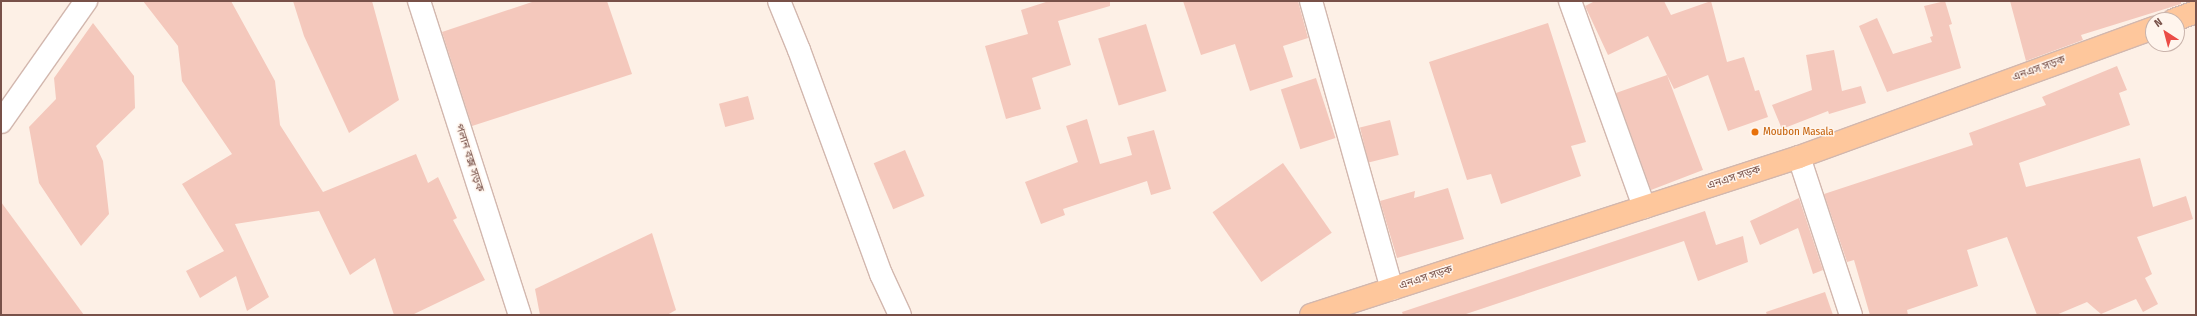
<!DOCTYPE html>
<meta charset="utf-8">
<style>
body{margin:0}
#map{position:relative;width:2197px;height:316px;overflow:hidden;background:#fdf0e6;font-family:"Fira Sans Condensed","Noto Sans Bengali",sans-serif}
div>[style]{position:absolute}
.building>*{inset:0;background:#f4c8bc;transform-origin:0 0}
.roads{filter:drop-shadow(1px 0 #d2b7ae) drop-shadow(-1px 0 #d2b7ae) drop-shadow(0 1px #d2b7ae) drop-shadow(0 -1px #d2b7ae)}
.minor>*{height:22px;margin:-11px;padding:0 11px;transform-origin:11px;border-radius:11px;background:#fff}
.major>*{height:22px;margin:-11px;padding:0 11px;transform-origin:11px;border-radius:11px;background:#fec79c}
.dots>*{width:11px;height:11px;translate:-50% -50%;box-sizing:border-box;border:2px solid #fff5ed;border-radius:50%}
span{translate:-50% -50%;white-space:nowrap;text-align:center;line-height:1.15;-webkit-text-stroke:3px #fff5ed;paint-order:stroke}
.street-label{font-size:11px;color:#785149}
.food-label{font-size:11px;color:#c56008}
.left{translate:0 -50%;text-align:left}
.frame{position:absolute;inset:0;border:2px solid #785149;pointer-events:none}
.north{position:absolute;left:2145px;top:12px;width:40px;height:40px;box-sizing:border-box;background:#fff5ed;border:1px solid #c9b3ab;border-radius:50%;rotate:324deg;font-size:11px;font-weight:700;line-height:16px;text-align:center;color:#785149}
.north::after{content:'';display:block;margin:auto;width:14px;height:18px;background:#eb4d47;clip-path:polygon(50% 0,100% 100%,50% 72%,0 100%)}
</style>
<div id="map">
<div class="building">
<div style="clip-path:polygon(143px 1px,231px 1px,275px 81px,280px 125px,323px 192px,416px 154px,428px 183px,438px 177px,457px 218px,453px 220px,485px 280px,412px 315px,394px 315px,375px 258px,350px 275px,319px 211px,235px 224px,269px 297px,247px 311px,236px 276px,200px 298px,186px 271px,224px 251px,182px 184px,232px 154px,182px 81px,178px 46px)"></div>
<div style="clip-path:polygon(293px 1px,372px 1px,399px 100px,349px 133px,304px 36px)"></div>
<div style="clip-path:polygon(535px 1px,607px 1px,632px 74px,472px 126px,442px 32px)"></div>
<div style="clip-path:polygon(1049px 1px,1110px 1px,1110px 6px,1058px 21px,1071px 65px,1032px 78px,1041px 109px,1006px 119px,985px 46px,1028px 34px,1021px 10px)"></div>
<div style="clip-path:polygon(1183px 1px,1298px 1px,1308px 38px,1283px 46px,1293px 77px,1250px 91px,1235px 44px,1201px 55px)"></div>
<div style="clip-path:polygon(1595px 1px,1664px 1px,1671px 15px,1711px 1px,1727px 62px,1744px 57px,1755px 91px,1759px 90px,1768px 117px,1728px 131px,1708px 75px,1674px 89px,1667px 75px,1703px 170px,1651px 190px,1616px 93px,1667px 75px,1648px 36px,1608px 55px,1585px 6px)"></div>
<div style="clip-path:polygon(1945px 1px,1952px 24px,1949px 25px,1961px 68px,1887px 92px,1859px 26px,1877px 18px,1893px 54px,1932px 42px,1930px 37px,1933px 36px,1924px 6px)"></div>
<div style="clip-path:polygon(2010px 1px,2181px 1px,2181px 4px,2081px 35px,2083px 40px,2026px 61px)"></div>
<div style="clip-path:polygon(93px 23px,134px 76px,135px 108px,96px 146px,103px 161px,109px 214px,81px 246px,39px 183px,29px 127px,56px 99px,54px 78px)"></div>
<div style="clip-path:polygon(1548px 23px,1586px 142px,1571px 146px,1581px 176px,1501px 204px,1491px 174px,1467px 180px,1429px 62px)"></div>
<div style="left:1146px;top:24px;width:70px;height:50px;rotate:73deg"></div>
<div style="clip-path:polygon(1834px 50px,1842px 91px,1861px 86px,1866px 103px,1829px 114px,1828px 111px,1782px 129px,1772px 105px,1812px 90px,1806px 55px)"></div>
<div style="clip-path:polygon(2117px 66px,2127px 90px,2119px 93px,2130px 125px,2019px 163px,2026px 187px,2140px 158px,2153px 207px,2186px 196px,2193px 219px,2137px 237px,2152px 274px,2145px 278px,2158px 304px,2143px 312px,2136px 299px,2101px 314px,2087px 302px,2056px 315px,2037px 315px,2007px 237px,1967px 250px,1978px 286px,1907px 310px,1908px 315px,1870px 315px,1854px 260px,1847px 262px,1824px 194px,1973px 145px,1969px 133px,2046px 105px,2042px 97px)"></div>
<div style="left:1316px;top:78px;width:63px;height:37px;rotate:72deg"></div>
<div style="left:748px;top:96px;width:24px;height:30px;rotate:75deg"></div>
<div style="clip-path:polygon(1087px 119px,1100px 164px,1132px 155px,1127px 137px,1154px 130px,1171px 189px,1151px 195px,1147px 181px,1063px 209px,1065px 215px,1041px 224px,1025px 182px,1078px 162px,1066px 126px)"></div>
<div style="left:1390px;top:120px;width:36px;height:31px;rotate:76deg"></div>
<div style="left:905px;top:150px;width:50px;height:34px;rotate:67deg"></div>
<div style="left:1283px;top:163px;width:85px;height:86px;rotate:55deg"></div>
<div style="clip-path:polygon(1448px 188px,1464px 239px,1397px 258px,1380px 201px,1415px 191px,1414px 198px)"></div>
<div style="clip-path:polygon(1799px 198px,1823px 270px,1813px 274px,1798px 228px,1760px 245px,1750px 221px)"></div>
<div style="clip-path:polygon(1px 202px,84px 315px,1px 315px)"></div>
<div style="clip-path:polygon(1705px 211px,1716px 245px,1743px 236px,1748px 262px,1698px 281px,1684px 241px,1463px 315px,1403px 315px,1402px 312px)"></div>
<div style="clip-path:polygon(652px 233px,676px 310px,667px 315px,540px 315px,535px 289px)"></div>
<div style="clip-path:polygon(1825px 292px,1833px 315px,1767px 315px,1766px 312px)"></div>
</div>
<div class="roads">
<div class="minor">
<div style="left:419px;top:1px;width:330px;rotate:72.2deg"></div>
<div style="left:779px;top:1px;width:53px;rotate:67.8deg"></div>
<div style="left:799px;top:50px;width:239px;rotate:69.9deg"></div>
<div style="left:881px;top:274px;width:45px;rotate:65.1deg"></div>
<div style="left:1311px;top:1px;width:299px;rotate:74.3deg"></div>
<div style="left:1570px;top:1px;width:219px;rotate:70.2deg"></div>
<div style="left:1px;top:122px;width:148px;rotate:-54.9deg"></div>
<div style="left:1799px;top:157px;width:166px;rotate:71.8deg"></div>
</div>
<div class="major">
<div style="left:2174px;top:20px;width:23px;rotate:-20deg"></div>
<div style="left:1311px;top:315px;width:513px;rotate:-17.94deg"></div>
<div style="left:1799px;top:157px;width:377px;rotate:-20deg"></div>
</div>
</div>
<div class="dots">
<div style="left:1755px;top:132px;background:#e8710a"></div>
</div>
<div class="street-label">
<span style="left:2039px;top:69px;rotate:-20deg">এনএস সড়ক</span>
<span style="left:469px;top:158px;rotate:72deg">পলান বক্স সড়ক</span>
<span style="left:1734px;top:178px;rotate:-18deg">এনএস সড়ক</span>
<span style="left:1426px;top:278px;rotate:-18deg">এনএস সড়ক</span>
</div>
<div class="food-label">
<span class="left" style="left:1763px;top:132px">Moubon Masala</span>
</div>
<div class="frame"></div>
<div class="north">N</div>
</div>
